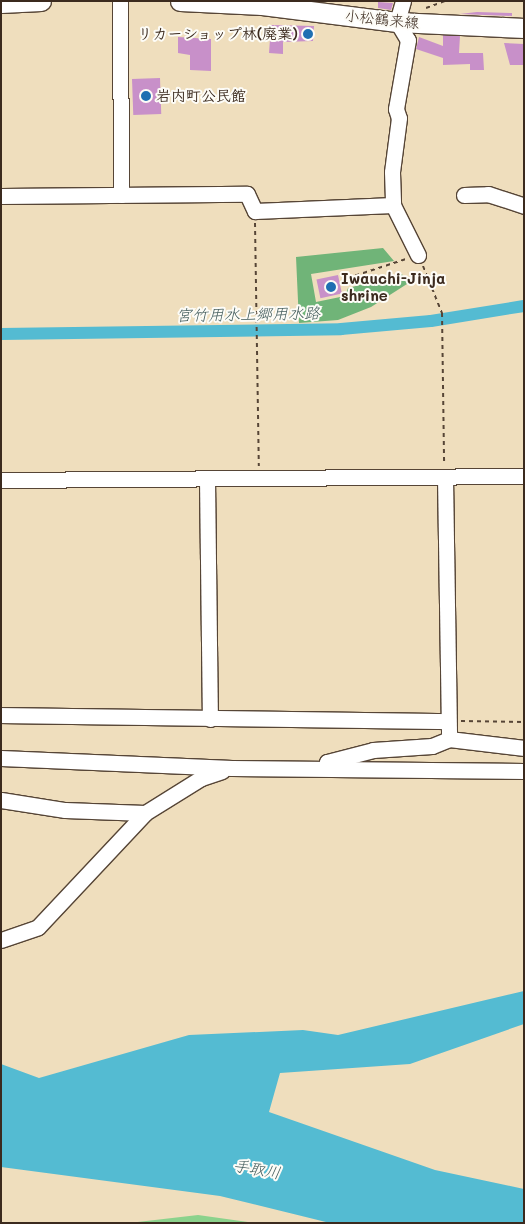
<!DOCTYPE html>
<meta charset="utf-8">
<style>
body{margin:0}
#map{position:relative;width:525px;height:1224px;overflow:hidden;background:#efdebd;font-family:Mali,"Klee One",sans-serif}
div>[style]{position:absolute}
.green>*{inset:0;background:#8bd28c}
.forest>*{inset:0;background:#70b478}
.water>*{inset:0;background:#54bbd2}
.canal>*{height:12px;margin:-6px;padding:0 6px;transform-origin:6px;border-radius:6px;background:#54bbd2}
.building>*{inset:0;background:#c890c9;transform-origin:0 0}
.path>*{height:2px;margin-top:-1px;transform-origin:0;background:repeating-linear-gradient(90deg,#564536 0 4px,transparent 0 8px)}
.roads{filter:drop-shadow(1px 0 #564536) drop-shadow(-1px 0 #564536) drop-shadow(0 1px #564536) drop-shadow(0 -1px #564536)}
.minor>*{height:15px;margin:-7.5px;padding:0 7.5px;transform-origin:7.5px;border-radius:7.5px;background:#fff}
.major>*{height:19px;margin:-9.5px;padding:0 9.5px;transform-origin:9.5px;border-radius:9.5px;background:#fff}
.dots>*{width:14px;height:14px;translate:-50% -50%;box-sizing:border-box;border:2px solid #fdfcf7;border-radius:50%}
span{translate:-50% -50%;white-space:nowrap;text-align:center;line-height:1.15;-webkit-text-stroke:4px #fdfcf7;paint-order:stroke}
.street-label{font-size:15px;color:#3b2a1e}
.poi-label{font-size:15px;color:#3b2a1e;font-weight:700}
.right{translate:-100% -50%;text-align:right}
.left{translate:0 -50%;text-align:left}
.water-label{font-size:16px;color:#445d5d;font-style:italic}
.frame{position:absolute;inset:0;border:2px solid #3b2a1e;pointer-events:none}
</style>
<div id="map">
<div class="green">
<div style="clip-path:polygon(198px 1215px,255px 1223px,129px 1223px)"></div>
</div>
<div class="forest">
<div style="clip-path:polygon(383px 248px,394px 261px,311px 274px,316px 302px,345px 296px,348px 288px,402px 274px,407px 284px,371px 307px,338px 320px,299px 323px,296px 257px)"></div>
</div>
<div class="water">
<div style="clip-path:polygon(524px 991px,524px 1024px,410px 1064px,280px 1073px,269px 1112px,435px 1170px,524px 1189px,524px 1223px,330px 1223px,220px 1196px,1px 1167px,1px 1064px,39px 1078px,189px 1035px,303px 1030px,338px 1035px)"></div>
</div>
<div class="canal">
<div style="left:1px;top:334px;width:340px;rotate:-0.8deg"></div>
<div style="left:341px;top:329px;width:90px;rotate:-5.1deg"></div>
<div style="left:431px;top:321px;width:94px;rotate:-9.2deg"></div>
</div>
<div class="building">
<div style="clip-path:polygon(378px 2px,393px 3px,391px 10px,378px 8px)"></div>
<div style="clip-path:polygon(477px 12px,512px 13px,512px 16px,460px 14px)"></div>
<div style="clip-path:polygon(271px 25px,314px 26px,313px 41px,283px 42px,283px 54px,269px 53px)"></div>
<div style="clip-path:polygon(443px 35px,460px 36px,459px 53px,483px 53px,484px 70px,470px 70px,470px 64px,443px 65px,443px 58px,416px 49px,419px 37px,443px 46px)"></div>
<div style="clip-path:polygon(178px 37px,211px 39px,211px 71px,190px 70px,190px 55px,178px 53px)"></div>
<div style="clip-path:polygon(504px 43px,524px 44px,524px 65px,510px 65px)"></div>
<div style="left:160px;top:78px;width:36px;height:28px;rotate:88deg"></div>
<div style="left:338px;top:275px;width:19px;height:22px;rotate:78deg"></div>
</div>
<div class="path">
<div style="left:426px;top:8px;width:20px;rotate:-20deg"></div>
<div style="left:255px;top:223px;width:243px;rotate:89.1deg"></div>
<div style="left:423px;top:266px;width:51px;rotate:68deg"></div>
<div style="left:442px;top:313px;width:152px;rotate:89.2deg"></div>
<div style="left:348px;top:278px;width:61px;rotate:-18.1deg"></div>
<div style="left:461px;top:721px;width:63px;rotate:0.9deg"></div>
</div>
<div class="roads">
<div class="minor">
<div style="left:120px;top:1px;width:194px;rotate:89.7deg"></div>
<div style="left:403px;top:1px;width:22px;rotate:106deg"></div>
<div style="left:397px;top:22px;width:21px;rotate:59deg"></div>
<div style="left:408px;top:40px;width:70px;rotate:99.9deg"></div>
<div style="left:396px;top:109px;width:9px;rotate:72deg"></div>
<div style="left:399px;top:118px;width:54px;rotate:97.4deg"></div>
<div style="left:392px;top:172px;width:33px;rotate:88deg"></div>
<div style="left:393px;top:205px;width:56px;rotate:63.4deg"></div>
<div style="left:464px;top:195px;width:24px;rotate:-2deg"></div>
<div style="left:488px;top:194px;width:38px;rotate:18deg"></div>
<div style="left:1px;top:196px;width:246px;rotate:-0.5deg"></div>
<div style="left:247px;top:194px;width:19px;rotate:65deg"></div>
<div style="left:255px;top:211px;width:138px;rotate:-2.5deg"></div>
<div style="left:445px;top:477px;width:262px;rotate:89.1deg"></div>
<div style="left:207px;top:479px;width:240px;rotate:89.3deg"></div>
<div style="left:1px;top:480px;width:523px;rotate:-0.44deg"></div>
<div style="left:1px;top:715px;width:447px;rotate:0.8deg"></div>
<div style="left:1px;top:758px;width:231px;rotate:2.5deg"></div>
<div style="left:232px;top:768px;width:292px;rotate:0.6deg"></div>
<div style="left:326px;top:767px;width:5px;rotate:-79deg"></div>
<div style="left:327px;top:762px;width:48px;rotate:-14.6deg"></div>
<div style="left:373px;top:750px;width:59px;rotate:-3.9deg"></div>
<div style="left:432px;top:746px;width:18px;rotate:-22deg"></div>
<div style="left:449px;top:739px;width:76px;rotate:6.8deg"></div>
<div style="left:1px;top:800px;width:65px;rotate:8.9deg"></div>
<div style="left:65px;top:810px;width:80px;rotate:2.1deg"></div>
<div style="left:1px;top:940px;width:39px;rotate:-19deg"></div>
<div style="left:38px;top:927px;width:156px;rotate:-46.8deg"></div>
<div style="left:145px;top:813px;width:66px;rotate:-32deg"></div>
<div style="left:201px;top:778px;width:22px;rotate:-18deg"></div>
</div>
<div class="major">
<div style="left:180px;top:1px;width:82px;rotate:2.8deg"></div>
<div style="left:262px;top:5px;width:136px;rotate:7.2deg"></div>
<div style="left:397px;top:22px;width:127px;rotate:2.7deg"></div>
<div style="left:1px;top:3px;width:40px;rotate:-2.9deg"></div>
</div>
</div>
<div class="dots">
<div style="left:308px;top:34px;background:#1f6fb2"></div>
<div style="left:146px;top:96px;background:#1f6fb2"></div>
<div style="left:331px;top:287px;background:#1f6fb2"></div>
</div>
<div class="street-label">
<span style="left:382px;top:19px;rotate:6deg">小松鶴来線</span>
</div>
<div class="poi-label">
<span class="right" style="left:298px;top:34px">リカーショップ林(廃業)</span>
<span class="left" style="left:156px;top:96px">岩内町公民館</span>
<span class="left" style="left:341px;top:287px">Iwauchi-Jinja<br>shrine</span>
</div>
<div class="water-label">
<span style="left:248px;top:314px;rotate:-1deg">宮竹用水上郷用水路</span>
<span style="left:257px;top:1169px;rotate:10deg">手取川</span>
</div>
<div class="frame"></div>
</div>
